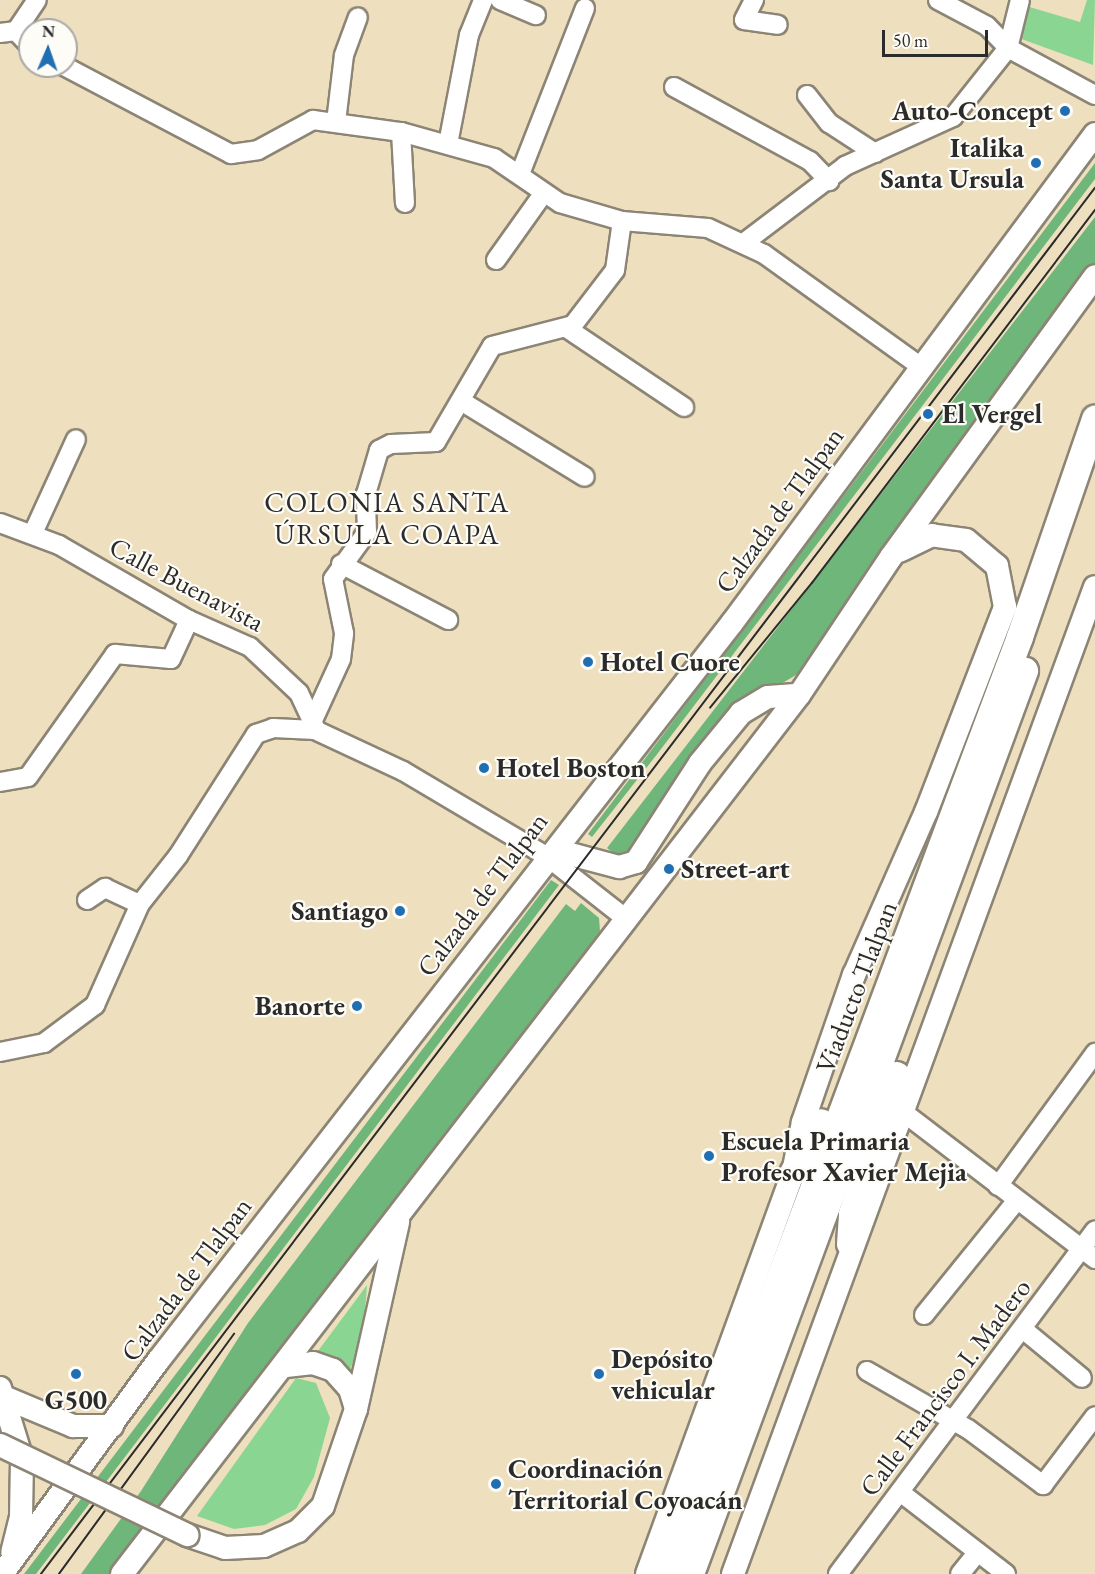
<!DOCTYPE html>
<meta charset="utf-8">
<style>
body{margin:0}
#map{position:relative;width:1095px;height:1574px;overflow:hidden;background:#eedfbf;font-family:"EB Garamond",serif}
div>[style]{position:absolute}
.green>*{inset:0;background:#8ad591}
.forest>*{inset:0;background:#6fb67b}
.roads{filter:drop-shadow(2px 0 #8c8575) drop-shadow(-2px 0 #8c8575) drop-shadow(0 2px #8c8575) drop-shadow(0 -2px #8c8575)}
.minor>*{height:18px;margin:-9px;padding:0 9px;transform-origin:9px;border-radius:9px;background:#fff}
.major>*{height:22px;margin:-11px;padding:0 11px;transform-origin:11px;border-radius:11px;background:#fff}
.highway>*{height:26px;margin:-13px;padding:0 13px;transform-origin:13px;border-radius:13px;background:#fff}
.tram>*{height:1.5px;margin:-0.75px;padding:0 0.75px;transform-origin:0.75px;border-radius:0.75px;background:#2b2b2b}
.bridges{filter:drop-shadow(2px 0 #8c8575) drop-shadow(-2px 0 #8c8575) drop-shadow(0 2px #8c8575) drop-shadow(0 -2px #8c8575)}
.major-bridge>*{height:22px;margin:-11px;padding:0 11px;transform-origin:11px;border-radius:11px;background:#fff}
.dots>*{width:16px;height:16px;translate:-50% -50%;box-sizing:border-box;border:3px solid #fdfcf7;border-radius:50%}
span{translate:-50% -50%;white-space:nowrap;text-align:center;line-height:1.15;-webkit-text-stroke:4.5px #fdfcf7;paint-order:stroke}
.poi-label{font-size:27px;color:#2b2b2b;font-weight:700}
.right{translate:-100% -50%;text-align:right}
.left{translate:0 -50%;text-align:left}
.street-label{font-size:27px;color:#2b2b2b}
.neighbourhood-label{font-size:28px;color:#2b2b2b;letter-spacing:1.5px}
.north{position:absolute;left:18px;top:18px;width:60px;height:60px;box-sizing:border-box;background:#fdfcf7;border:2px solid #a9a8a5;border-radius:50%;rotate:2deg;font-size:16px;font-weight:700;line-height:24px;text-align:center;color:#2b2b2b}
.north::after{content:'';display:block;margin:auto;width:21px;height:27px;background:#1f6fb2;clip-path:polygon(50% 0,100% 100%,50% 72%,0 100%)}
.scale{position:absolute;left:882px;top:30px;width:106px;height:27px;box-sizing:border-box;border:3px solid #2b2b2b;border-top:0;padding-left:8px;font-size:18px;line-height:21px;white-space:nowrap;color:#2b2b2b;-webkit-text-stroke:4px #fdfcf7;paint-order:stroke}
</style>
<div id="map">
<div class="green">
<div style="clip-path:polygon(1087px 0,1095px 0,1093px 65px,1013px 36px,1023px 5px,1080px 22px)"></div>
<div style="clip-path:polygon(367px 1285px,363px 1338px,349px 1372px,318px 1351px)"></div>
<div style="clip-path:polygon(296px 1378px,316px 1383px,330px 1418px,314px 1477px,296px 1509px,265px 1525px,234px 1529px,197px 1516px)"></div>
</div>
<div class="forest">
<div style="clip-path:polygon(1095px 163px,1095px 179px,658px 753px,592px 837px,588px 834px)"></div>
<div style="clip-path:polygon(1095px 217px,1095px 265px,801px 672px,769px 691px,639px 851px,617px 856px,607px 848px)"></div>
<div style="clip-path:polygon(551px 880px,559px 885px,147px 1428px,36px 1574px,24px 1574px)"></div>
<div style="clip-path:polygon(581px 903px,599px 918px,600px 931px,562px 986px,115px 1574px,81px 1574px,141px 1491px,248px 1323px,566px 904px,575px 911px)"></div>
</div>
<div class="roads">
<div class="minor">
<div style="left:500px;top:0;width:39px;rotate:23deg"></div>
<div style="left:754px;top:0;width:22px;rotate:117deg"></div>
<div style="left:744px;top:20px;width:34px;rotate:8deg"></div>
<div style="left:938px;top:0;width:55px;rotate:28deg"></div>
<div style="left:987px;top:26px;width:30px;rotate:46deg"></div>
<div style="left:1008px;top:48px;width:99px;rotate:28.4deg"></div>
<div style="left:16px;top:31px;width:37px;rotate:-56deg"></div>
<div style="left:0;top:33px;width:16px;rotate:-7deg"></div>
<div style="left:16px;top:31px;width:21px;rotate:47deg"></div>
<div style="left:64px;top:66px;width:189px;rotate:27.8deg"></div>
<div style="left:231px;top:154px;width:27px;rotate:-8deg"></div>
<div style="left:258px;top:150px;width:63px;rotate:-28.6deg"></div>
<div style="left:313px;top:120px;width:89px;rotate:7.8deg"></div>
<div style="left:401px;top:132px;width:97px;rotate:15.6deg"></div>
<div style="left:494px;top:158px;width:80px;rotate:34.3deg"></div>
<div style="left:560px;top:203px;width:65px;rotate:16.2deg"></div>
<div style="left:622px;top:221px;width:86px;rotate:4.7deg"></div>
<div style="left:708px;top:228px;width:62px;rotate:24.9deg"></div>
<div style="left:764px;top:254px;width:192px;rotate:35.7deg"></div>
<div style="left:674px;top:87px;width:155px;rotate:28.6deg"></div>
<div style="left:810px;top:161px;width:28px;rotate:46deg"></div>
<div style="left:807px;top:95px;width:36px;rotate:52deg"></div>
<div style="left:829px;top:123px;width:55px;rotate:33.1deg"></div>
<div style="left:336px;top:122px;width:67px;rotate:-83.2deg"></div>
<div style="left:344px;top:55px;width:40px;rotate:-69.8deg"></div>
<div style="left:401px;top:132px;width:71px;rotate:86.8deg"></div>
<div style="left:448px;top:144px;width:111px;rotate:-79.1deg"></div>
<div style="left:469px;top:35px;width:38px;rotate:-68deg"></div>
<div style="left:520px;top:174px;width:178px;rotate:-68.6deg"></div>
<div style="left:745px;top:242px;width:126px;rotate:-37.2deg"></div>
<div style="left:845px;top:166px;width:119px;rotate:-24.4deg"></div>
<div style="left:953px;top:117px;width:88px;rotate:-51.4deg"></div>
<div style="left:1008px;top:48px;width:49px;rotate:-76deg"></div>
<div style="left:496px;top:260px;width:81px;rotate:-54.5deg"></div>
<div style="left:568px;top:329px;width:140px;rotate:33.9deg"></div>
<div style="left:461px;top:401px;width:145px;rotate:31.5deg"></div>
<div style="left:0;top:523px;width:63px;rotate:20.4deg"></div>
<div style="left:59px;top:545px;width:150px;rotate:30deg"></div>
<div style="left:189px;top:620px;width:67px;rotate:23.9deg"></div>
<div style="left:250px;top:647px;width:67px;rotate:43.2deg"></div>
<div style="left:299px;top:693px;width:38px;rotate:65deg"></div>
<div style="left:33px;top:533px;width:103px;rotate:-65.4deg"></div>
<div style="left:341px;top:564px;width:121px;rotate:27.6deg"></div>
<div style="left:314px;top:718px;width:65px;rotate:-65.4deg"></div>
<div style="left:341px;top:659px;width:26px;rotate:-83deg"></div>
<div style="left:344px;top:633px;width:55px;rotate:-101.5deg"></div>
<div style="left:333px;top:579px;width:58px;rotate:-54.1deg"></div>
<div style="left:367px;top:532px;width:38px;rotate:-92deg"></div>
<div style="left:366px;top:494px;width:46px;rotate:-73.5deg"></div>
<div style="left:379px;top:450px;width:13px;rotate:-27deg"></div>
<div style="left:391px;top:444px;width:45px;rotate:-2.5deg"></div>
<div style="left:436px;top:442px;width:111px;rotate:-59.7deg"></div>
<div style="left:492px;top:346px;width:84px;rotate:-14.5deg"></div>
<div style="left:573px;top:325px;width:69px;rotate:-52.6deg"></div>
<div style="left:615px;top:270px;width:49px;rotate:-81.9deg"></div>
<div style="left:0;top:782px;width:28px;rotate:-10deg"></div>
<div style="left:28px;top:777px;width:151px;rotate:-54.7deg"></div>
<div style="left:115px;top:654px;width:56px;rotate:5.1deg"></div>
<div style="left:171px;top:659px;width:43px;rotate:-65.2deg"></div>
<div style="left:87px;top:900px;width:22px;rotate:-34deg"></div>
<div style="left:105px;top:888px;width:38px;rotate:25deg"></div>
<div style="left:0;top:1052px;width:45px;rotate:-11.6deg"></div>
<div style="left:44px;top:1043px;width:64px;rotate:-36.7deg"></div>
<div style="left:95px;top:1005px;width:111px;rotate:-66deg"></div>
<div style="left:140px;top:904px;width:61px;rotate:-51.6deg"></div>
<div style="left:178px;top:856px;width:145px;rotate:-57.4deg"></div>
<div style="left:256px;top:734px;width:18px;rotate:-19deg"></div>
<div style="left:273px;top:728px;width:42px;rotate:2.7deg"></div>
<div style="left:315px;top:730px;width:97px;rotate:25deg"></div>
<div style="left:403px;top:771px;width:166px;rotate:30.7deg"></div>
<div style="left:546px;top:856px;width:100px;rotate:38.1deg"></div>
<div style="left:903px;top:1112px;width:242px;rotate:37.4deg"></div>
<div style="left:998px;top:1186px;width:165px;rotate:-53.9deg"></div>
<div style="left:924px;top:1315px;width:148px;rotate:-51deg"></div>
<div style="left:1024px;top:1330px;width:75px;rotate:39.6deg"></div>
<div style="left:867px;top:1371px;width:116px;rotate:29.9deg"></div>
<div style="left:968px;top:1429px;width:94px;rotate:36.7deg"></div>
<div style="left:1043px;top:1485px;width:86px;rotate:-53deg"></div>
<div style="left:900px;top:1492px;width:134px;rotate:37.7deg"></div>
<div style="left:838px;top:1574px;width:429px;rotate:-53.2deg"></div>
<div style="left:960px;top:1574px;width:28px;rotate:-51deg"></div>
</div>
<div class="major">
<div style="left:546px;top:856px;width:24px;rotate:-5deg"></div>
<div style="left:570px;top:854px;width:51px;rotate:14.9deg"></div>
<div style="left:619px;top:867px;width:18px;rotate:-16deg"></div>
<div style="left:636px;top:862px;width:118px;rotate:-57.1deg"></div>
<div style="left:700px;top:763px;width:65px;rotate:-50.6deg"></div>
<div style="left:741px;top:713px;width:31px;rotate:-31deg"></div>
<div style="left:768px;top:697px;width:31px;rotate:-4deg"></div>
<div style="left:286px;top:1366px;width:27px;rotate:-6deg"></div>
<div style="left:313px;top:1363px;width:21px;rotate:19deg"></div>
<div style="left:333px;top:1370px;width:25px;rotate:48deg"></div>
<div style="left:350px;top:1389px;width:21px;rotate:73deg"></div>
<div style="left:0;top:1388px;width:74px;rotate:72.8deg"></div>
<div style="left:22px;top:1459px;width:58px;rotate:91deg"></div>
<div style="left:21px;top:1517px;width:36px;rotate:104deg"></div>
<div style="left:6px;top:1398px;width:73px;rotate:22.7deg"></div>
<div style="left:73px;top:1426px;width:39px"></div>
<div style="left:187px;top:1535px;width:40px;rotate:18.9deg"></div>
<div style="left:225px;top:1548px;width:39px;rotate:-3deg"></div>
<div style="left:264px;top:1546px;width:37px;rotate:-24deg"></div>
<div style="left:298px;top:1531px;width:35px;rotate:-45deg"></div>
<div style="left:323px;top:1506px;width:102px;rotate:-71.2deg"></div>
<div style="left:356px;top:1409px;width:192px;rotate:-77.3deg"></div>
<div style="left:2px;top:1574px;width:264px;rotate:-53.8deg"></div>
<div style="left:158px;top:1361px;width:935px;rotate:-52.13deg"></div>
<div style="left:732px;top:623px;width:609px;rotate:-53.41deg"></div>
<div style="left:122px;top:1574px;width:1109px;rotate:-52.4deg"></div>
<div style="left:799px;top:695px;width:166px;rotate:-56.3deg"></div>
<div style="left:891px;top:557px;width:347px;rotate:-54deg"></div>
<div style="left:647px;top:1574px;width:427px;rotate:-70deg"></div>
<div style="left:793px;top:1173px;width:52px;rotate:-78.9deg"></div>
<div style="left:803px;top:1122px;width:156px;rotate:-70.9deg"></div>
<div style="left:854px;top:975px;width:178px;rotate:-66.2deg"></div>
<div style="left:926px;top:812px;width:220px;rotate:-68.9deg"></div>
<div style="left:1005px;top:607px;width:42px;rotate:-101deg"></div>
<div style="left:997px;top:566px;width:40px;rotate:-140deg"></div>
<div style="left:966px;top:540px;width:34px;rotate:-172deg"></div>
<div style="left:932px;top:535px;width:37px;rotate:154deg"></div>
<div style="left:733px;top:1574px;width:1051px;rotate:-69.86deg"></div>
</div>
<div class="highway">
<div style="left:793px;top:1173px;width:58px;rotate:-61.2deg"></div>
<div style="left:850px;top:1244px;width:30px;rotate:-86deg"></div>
<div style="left:852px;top:1214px;width:146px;rotate:-72.1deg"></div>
<div style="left:669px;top:1574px;width:1001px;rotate:-69.46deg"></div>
<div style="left:1020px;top:637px;width:231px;rotate:-71deg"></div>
<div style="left:691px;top:1574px;width:963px;rotate:-69.7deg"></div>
</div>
</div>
<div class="tram">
<div style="left:710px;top:708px;width:161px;rotate:-50.8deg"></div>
<div style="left:812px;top:583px;width:468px;rotate:-52.8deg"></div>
<div style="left:41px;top:1574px;width:1741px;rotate:-52.75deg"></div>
<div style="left:59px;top:1574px;width:297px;rotate:-53.9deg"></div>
</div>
<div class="bridges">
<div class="major-bridge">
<div style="left:0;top:1445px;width:208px;rotate:25.7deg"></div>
</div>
</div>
<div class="dots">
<div style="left:1065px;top:111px;background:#1f6fb2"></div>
<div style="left:1036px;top:163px;background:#1f6fb2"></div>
<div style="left:928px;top:414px;background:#1f6fb2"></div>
<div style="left:588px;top:662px;background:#1f6fb2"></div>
<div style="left:484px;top:768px;background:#1f6fb2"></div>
<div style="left:669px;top:869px;background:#1f6fb2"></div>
<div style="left:400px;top:911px;background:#1f6fb2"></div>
<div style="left:357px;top:1006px;background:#1f6fb2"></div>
<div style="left:709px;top:1156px;background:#1f6fb2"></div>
<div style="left:76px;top:1374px;background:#1f6fb2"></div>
<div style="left:599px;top:1374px;background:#1f6fb2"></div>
<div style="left:496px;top:1484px;background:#1f6fb2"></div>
</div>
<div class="poi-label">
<span class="right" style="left:1053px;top:111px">Auto-Concept</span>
<span class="right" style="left:1024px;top:163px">Italika<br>Santa Ursula</span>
<span class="left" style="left:942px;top:414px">El Vergel</span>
<span class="left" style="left:600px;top:662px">Hotel Cuore</span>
<span class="left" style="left:496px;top:768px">Hotel Boston</span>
<span class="left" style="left:681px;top:869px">Street-art</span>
<span class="right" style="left:388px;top:911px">Santiago</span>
<span class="right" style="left:345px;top:1006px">Banorte</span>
<span class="left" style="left:721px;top:1156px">Escuela Primaria<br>Profesor Xavier Mejia</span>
<span class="left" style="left:611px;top:1374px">Depósito<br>vehicular</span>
<span style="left:76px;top:1400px">G500</span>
<span class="left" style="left:508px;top:1484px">Coordinación<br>Territorial Coyoacán</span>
</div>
<div class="street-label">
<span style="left:779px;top:510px;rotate:-54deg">Calzada de Tlalpan</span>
<span style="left:187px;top:584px;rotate:28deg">Calle Buenavista</span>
<span style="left:482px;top:894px;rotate:-53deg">Calzada de Tlalpan</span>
<span style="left:856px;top:987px;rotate:-69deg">Viaducto Tlalpan</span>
<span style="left:186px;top:1279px;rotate:-53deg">Calzada de Tlalpan</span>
<span style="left:945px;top:1387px;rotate:-53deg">Calle Francisco I. Madero</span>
</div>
<div class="neighbourhood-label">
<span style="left:387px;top:518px">COLONIA SANTA<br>ÚRSULA COAPA</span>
</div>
<div class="north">N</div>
<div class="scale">50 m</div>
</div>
